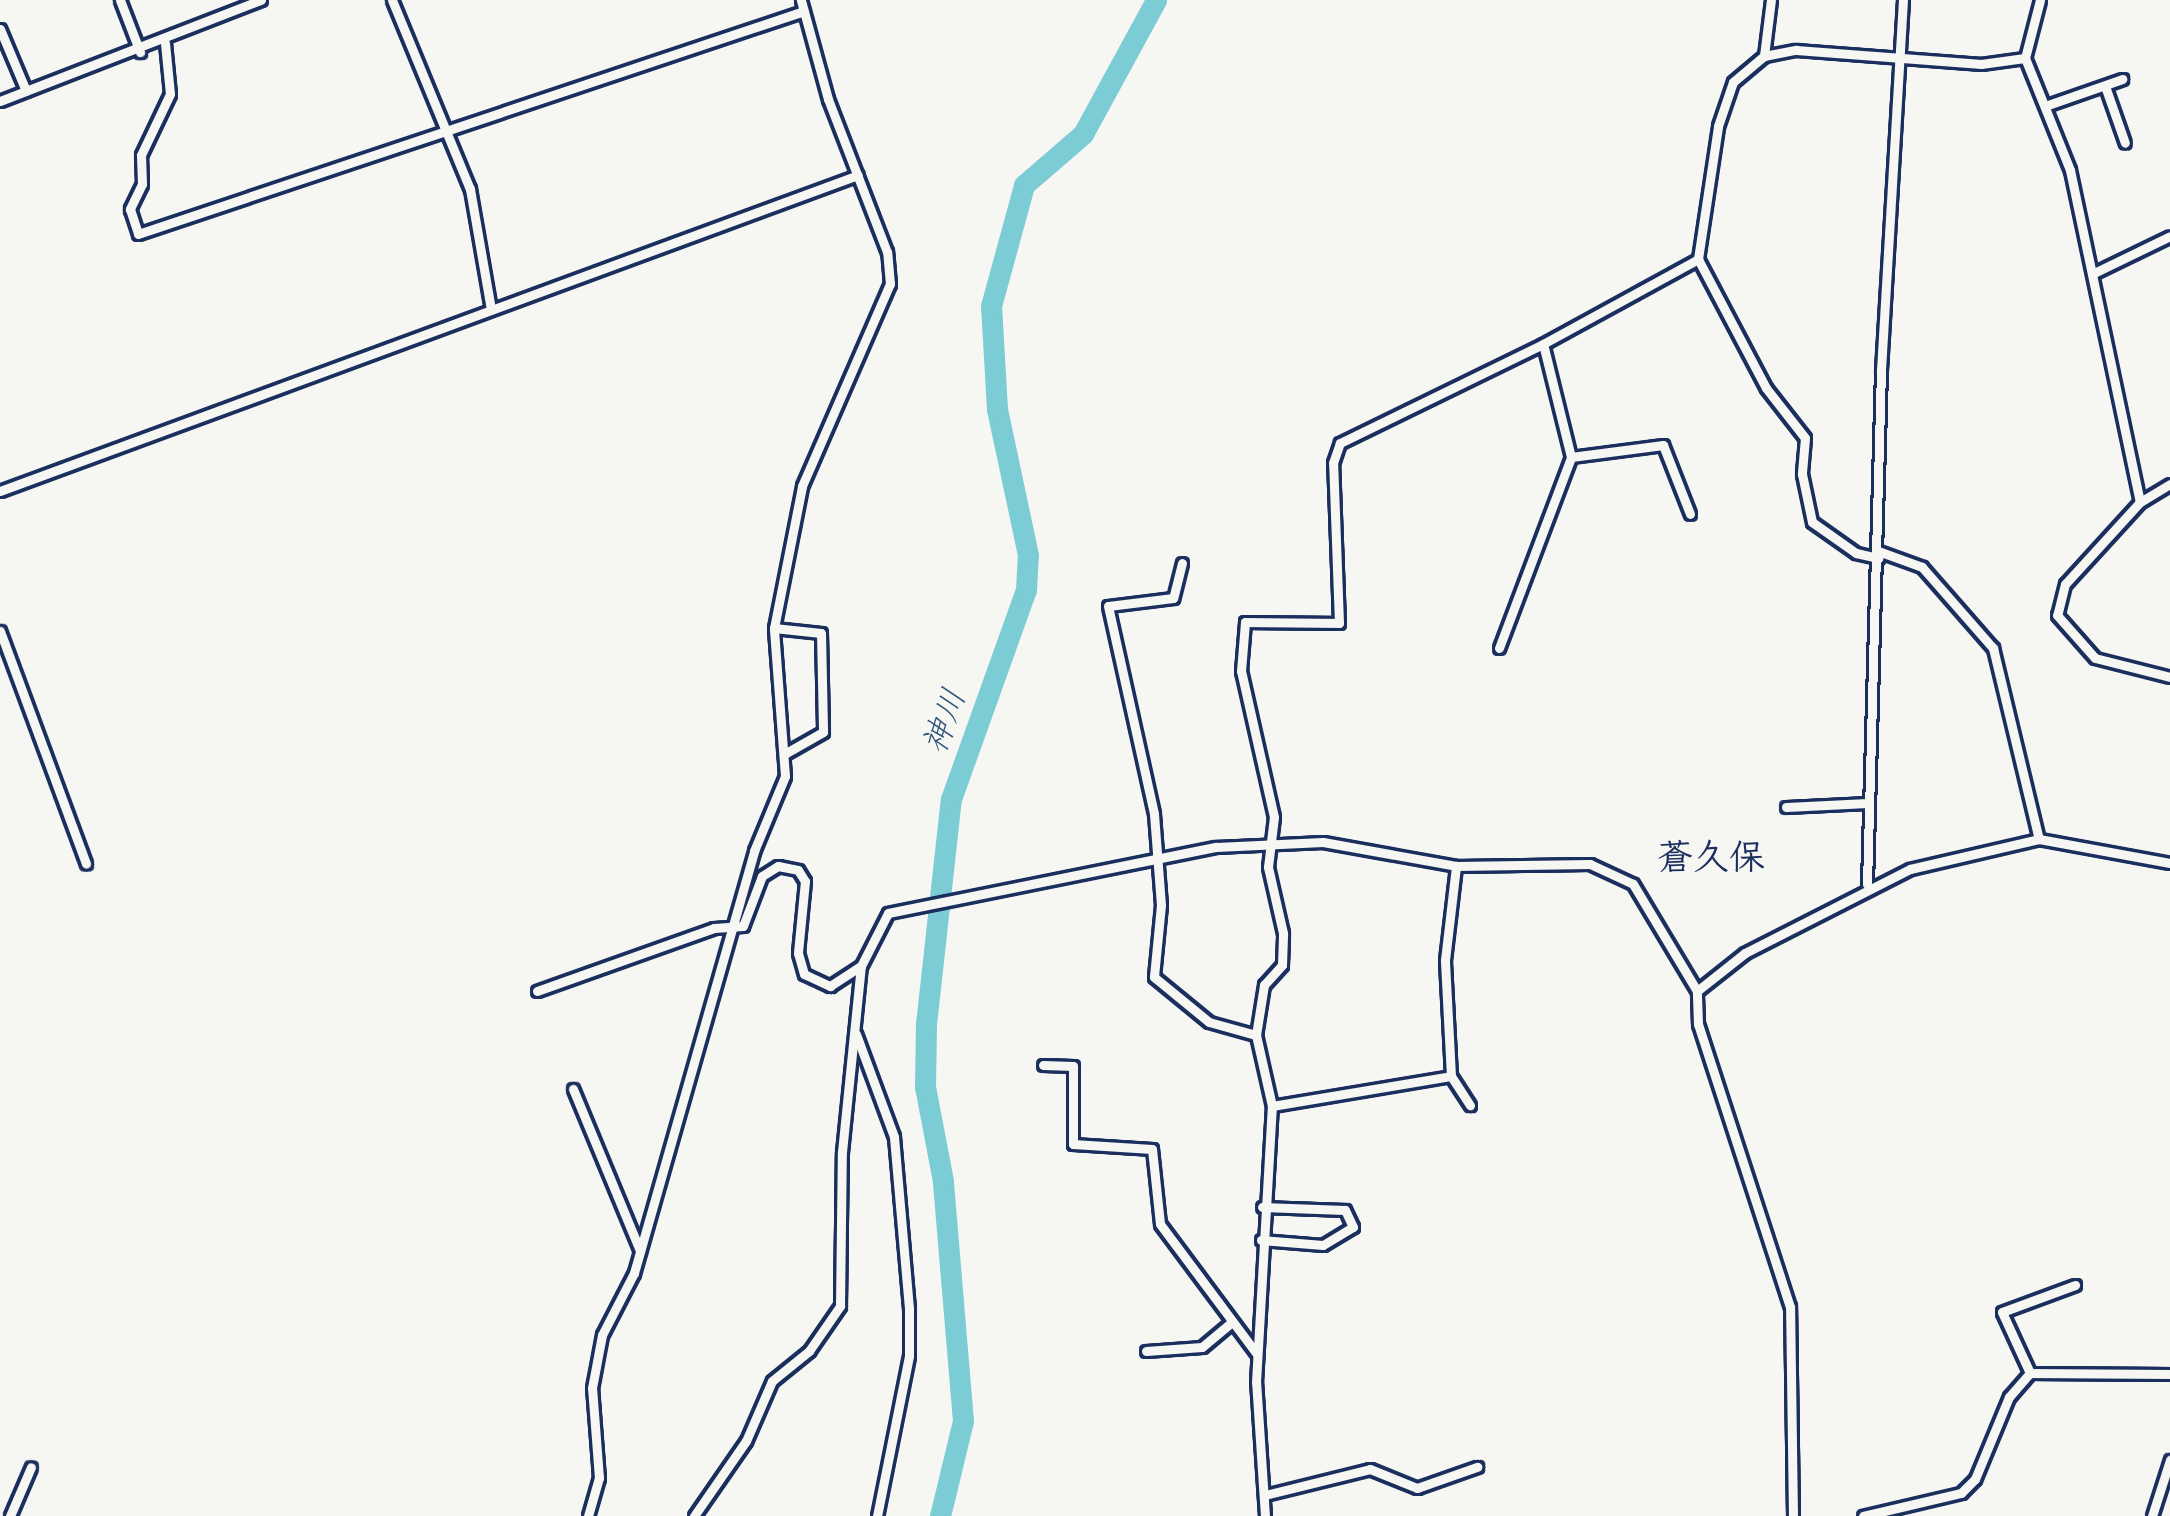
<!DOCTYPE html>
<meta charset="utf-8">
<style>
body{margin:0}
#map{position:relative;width:2170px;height:1516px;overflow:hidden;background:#f6f6f2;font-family:Delius,"Klee One",sans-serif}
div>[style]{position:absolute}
.river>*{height:21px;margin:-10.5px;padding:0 10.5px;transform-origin:10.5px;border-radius:10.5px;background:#7cccd6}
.roads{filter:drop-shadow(3px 0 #1b2f5e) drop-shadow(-3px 0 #1b2f5e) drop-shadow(0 3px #1b2f5e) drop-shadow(0 -3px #1b2f5e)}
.street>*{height:9px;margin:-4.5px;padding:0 4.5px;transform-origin:4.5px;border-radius:4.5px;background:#f6f6f2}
span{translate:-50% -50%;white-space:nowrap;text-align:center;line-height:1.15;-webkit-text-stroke:12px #f6f6f2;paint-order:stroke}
.water-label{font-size:33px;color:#33567c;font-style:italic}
.quarter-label{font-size:36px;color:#1b2f5e;font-weight:700}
</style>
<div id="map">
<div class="river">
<div style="left:940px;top:1516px;width:98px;rotate:-76.4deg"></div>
<div style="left:963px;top:1421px;width:241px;rotate:-94.8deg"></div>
<div style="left:943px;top:1181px;width:96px;rotate:-100.8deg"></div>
<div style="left:925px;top:1087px;width:63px;rotate:-89.1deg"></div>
<div style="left:926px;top:1024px;width:226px;rotate:-83.7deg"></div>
<div style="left:951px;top:799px;width:222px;rotate:-70.3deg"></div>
<div style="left:1026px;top:590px;width:35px;rotate:-87deg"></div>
<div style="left:1028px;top:555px;width:149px;rotate:-102deg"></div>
<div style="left:997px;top:409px;width:103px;rotate:-93.3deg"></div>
<div style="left:991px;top:306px;width:125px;rotate:-74.7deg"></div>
<div style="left:1024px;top:185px;width:78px;rotate:-40.8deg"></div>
<div style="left:1083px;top:134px;width:153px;rotate:-61.4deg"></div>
</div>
<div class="roads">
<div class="street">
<div style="left:120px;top:0;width:56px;rotate:69deg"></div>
<div style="left:392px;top:0;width:204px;rotate:67.6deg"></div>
<div style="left:470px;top:189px;width:122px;rotate:80.1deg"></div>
<div style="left:2040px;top:0;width:60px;rotate:104.5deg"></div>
<div style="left:2025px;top:58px;width:121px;rotate:68.1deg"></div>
<div style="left:2070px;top:170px;width:339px;rotate:78.1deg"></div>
<div style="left:0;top:29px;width:67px;rotate:67.2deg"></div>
<div style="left:165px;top:43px;width:51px;rotate:84.4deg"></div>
<div style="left:170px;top:94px;width:68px;rotate:115.4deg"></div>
<div style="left:141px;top:155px;width:29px;rotate:88deg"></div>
<div style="left:142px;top:184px;width:28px;rotate:116deg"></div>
<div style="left:130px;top:209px;width:26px;rotate:72deg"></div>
<div style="left:138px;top:234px;width:702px;rotate:-18.51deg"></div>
<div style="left:1764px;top:56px;width:56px;rotate:-82.9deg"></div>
<div style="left:2105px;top:86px;width:60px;rotate:70.7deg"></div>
<div style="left:0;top:101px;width:280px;rotate:-21.2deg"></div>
<div style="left:2045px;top:106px;width:82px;rotate:-19.3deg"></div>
<div style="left:1698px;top:259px;width:146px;rotate:62.2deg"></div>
<div style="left:1766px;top:388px;width:63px;rotate:52deg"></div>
<div style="left:1805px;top:438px;width:36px;rotate:95deg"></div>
<div style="left:1802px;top:474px;width:49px;rotate:78.2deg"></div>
<div style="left:1812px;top:522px;width:54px;rotate:35.2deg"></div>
<div style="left:1856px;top:553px;width:23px;rotate:13deg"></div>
<div style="left:2096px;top:272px;width:82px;rotate:-25.9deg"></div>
<div style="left:1571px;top:457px;width:93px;rotate:-7.4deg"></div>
<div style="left:1663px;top:445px;width:74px;rotate:68.6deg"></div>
<div style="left:2170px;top:484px;width:35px;rotate:149deg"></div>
<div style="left:2140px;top:502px;width:111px;rotate:132.4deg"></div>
<div style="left:2065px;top:584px;width:32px;rotate:104deg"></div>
<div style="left:2057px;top:615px;width:57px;rotate:48.5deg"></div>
<div style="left:2095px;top:658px;width:77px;rotate:14.2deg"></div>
<div style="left:0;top:491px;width:914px;rotate:-20.22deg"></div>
<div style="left:1878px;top:551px;width:47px;rotate:20deg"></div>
<div style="left:1922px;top:567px;width:108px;rotate:48.8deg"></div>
<div style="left:1993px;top:648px;width:196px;rotate:76.5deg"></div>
<div style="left:1182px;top:563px;width:36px;rotate:104deg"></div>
<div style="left:1173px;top:598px;width:65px;rotate:173deg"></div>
<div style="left:1108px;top:606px;width:213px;rotate:77.5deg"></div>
<div style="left:1154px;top:814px;width:91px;rotate:85.6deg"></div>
<div style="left:1161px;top:905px;width:72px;rotate:95.6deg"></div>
<div style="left:1154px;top:977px;width:71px;rotate:39.3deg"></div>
<div style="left:1209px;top:1022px;width:49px;rotate:15.5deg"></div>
<div style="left:774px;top:628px;width:47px;rotate:6.1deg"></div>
<div style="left:821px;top:633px;width:99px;rotate:88.8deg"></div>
<div style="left:823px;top:732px;width:43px;rotate:150.4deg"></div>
<div style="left:0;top:631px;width:248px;rotate:69.7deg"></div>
<div style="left:1499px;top:648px;width:204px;rotate:-69.3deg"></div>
<div style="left:1571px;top:457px;width:116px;rotate:-103.9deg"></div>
<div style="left:1543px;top:344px;width:177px;rotate:-28.7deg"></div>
<div style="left:1698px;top:259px;width:134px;rotate:-81.4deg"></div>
<div style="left:1718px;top:126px;width:46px;rotate:-71.2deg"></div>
<div style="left:1733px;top:82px;width:40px;rotate:-40deg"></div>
<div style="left:1764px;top:56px;width:33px;rotate:-11deg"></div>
<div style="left:1796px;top:50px;width:186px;rotate:4.3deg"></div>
<div style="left:1981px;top:64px;width:44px;rotate:-7.8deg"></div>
<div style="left:1786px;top:807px;width:82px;rotate:-2.8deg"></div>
<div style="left:1867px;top:884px;width:514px;rotate:-88.44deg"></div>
<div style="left:1881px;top:370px;width:371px;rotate:-86.6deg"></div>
<div style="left:537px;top:991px;width:188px;rotate:-19.6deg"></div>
<div style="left:714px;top:928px;width:29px;rotate:-4deg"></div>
<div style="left:743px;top:926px;width:53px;rotate:-69.2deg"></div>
<div style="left:762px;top:876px;width:19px;rotate:-32deg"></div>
<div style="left:778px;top:866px;width:20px;rotate:11deg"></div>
<div style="left:798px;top:870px;width:13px;rotate:58deg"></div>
<div style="left:805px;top:881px;width:72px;rotate:95.6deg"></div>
<div style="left:798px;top:953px;width:22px;rotate:74deg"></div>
<div style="left:804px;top:974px;width:29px;rotate:25deg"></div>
<div style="left:830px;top:986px;width:37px;rotate:-33deg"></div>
<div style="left:856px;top:1034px;width:110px;rotate:69.7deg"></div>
<div style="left:894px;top:1137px;width:173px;rotate:85deg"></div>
<div style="left:909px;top:1309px;width:47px;rotate:90deg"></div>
<div style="left:909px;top:1356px;width:163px;rotate:101.3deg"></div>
<div style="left:1043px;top:1065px;width:30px;rotate:2deg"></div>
<div style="left:1073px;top:1066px;width:78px;rotate:90deg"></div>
<div style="left:1073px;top:1144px;width:79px;rotate:3.6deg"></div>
<div style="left:1152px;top:1149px;width:75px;rotate:83.9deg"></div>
<div style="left:1160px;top:1224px;width:162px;rotate:53.3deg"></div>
<div style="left:1451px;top:1076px;width:35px;rotate:57deg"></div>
<div style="left:573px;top:1089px;width:175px;rotate:67.5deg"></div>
<div style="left:1272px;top:1106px;width:181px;rotate:-9.5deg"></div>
<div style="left:1451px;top:1076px;width:116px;rotate:-93deg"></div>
<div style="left:1445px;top:960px;width:95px;rotate:-83.3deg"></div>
<div style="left:1261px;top:1240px;width:62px;rotate:4.6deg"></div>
<div style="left:1323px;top:1245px;width:35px;rotate:-31deg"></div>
<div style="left:1353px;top:1227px;width:19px;rotate:-115deg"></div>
<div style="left:1345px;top:1210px;width:83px;rotate:-177.9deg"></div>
<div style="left:1146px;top:1351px;width:56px;rotate:-4.1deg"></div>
<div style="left:1202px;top:1347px;width:39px;rotate:-40deg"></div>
<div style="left:2030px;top:1373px;width:67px;rotate:-114.7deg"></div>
<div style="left:2002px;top:1312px;width:78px;rotate:-20.3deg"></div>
<div style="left:1265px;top:1495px;width:108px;rotate:-13.9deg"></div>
<div style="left:1370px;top:1469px;width:51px;rotate:22deg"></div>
<div style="left:1417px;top:1488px;width:64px;rotate:-19.3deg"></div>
<div style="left:10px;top:1516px;width:53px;rotate:-66.8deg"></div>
<div style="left:588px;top:1516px;width:40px;rotate:-74deg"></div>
<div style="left:599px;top:1478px;width:90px;rotate:-94.4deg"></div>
<div style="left:592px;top:1388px;width:54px;rotate:-79.3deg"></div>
<div style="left:602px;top:1335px;width:70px;rotate:-62.7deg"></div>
<div style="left:634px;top:1273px;width:439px;rotate:-74.1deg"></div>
<div style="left:754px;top:851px;width:81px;rotate:-67.5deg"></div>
<div style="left:785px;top:776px;width:148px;rotate:-94.3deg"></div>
<div style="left:774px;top:628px;width:145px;rotate:-78.8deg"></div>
<div style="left:802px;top:486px;width:220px;rotate:-66.5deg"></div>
<div style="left:890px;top:284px;width:32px;rotate:-95deg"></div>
<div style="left:887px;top:252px;width:164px;rotate:-111.1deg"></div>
<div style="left:828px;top:99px;width:103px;rotate:-105.3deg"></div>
<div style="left:694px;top:1516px;width:91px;rotate:-55.3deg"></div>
<div style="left:746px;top:1441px;width:65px;rotate:-66.6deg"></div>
<div style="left:772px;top:1381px;width:48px;rotate:-39deg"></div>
<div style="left:809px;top:1351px;width:55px;rotate:-55.4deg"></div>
<div style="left:840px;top:1306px;width:154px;rotate:-89.3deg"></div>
<div style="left:842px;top:1152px;width:187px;rotate:-84.2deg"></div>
<div style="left:861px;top:966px;width:59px;rotate:-63deg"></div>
<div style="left:888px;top:913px;width:335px;rotate:-11.4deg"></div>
<div style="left:1216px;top:847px;width:107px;rotate:-2.7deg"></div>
<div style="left:1323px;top:842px;width:135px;rotate:10.2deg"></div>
<div style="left:1456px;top:866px;width:134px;rotate:-0.9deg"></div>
<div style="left:1590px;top:864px;width:47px;rotate:24.9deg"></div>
<div style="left:1633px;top:884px;width:125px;rotate:59.1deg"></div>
<div style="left:1265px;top:1516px;width:134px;rotate:-93.8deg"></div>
<div style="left:1256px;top:1382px;width:276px;rotate:-86.7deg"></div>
<div style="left:1272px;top:1106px;width:73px;rotate:-102.7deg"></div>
<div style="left:1256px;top:1035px;width:51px;rotate:-80.9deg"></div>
<div style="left:1264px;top:985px;width:27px;rotate:-48deg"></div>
<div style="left:1282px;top:965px;width:32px;rotate:-88deg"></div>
<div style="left:1283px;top:933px;width:68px;rotate:-102.8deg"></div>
<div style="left:1268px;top:867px;width:50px;rotate:-83.2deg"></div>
<div style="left:1274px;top:817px;width:150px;rotate:-102.7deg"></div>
<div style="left:1241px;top:671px;width:49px;rotate:-85.3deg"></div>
<div style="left:1245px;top:622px;width:94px;rotate:0.6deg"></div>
<div style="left:1339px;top:623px;width:160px;rotate:-92.1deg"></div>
<div style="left:1333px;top:463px;width:21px;rotate:-71deg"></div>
<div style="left:1340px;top:443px;width:226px;rotate:-26deg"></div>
<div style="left:1793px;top:1516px;width:209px;rotate:-90.8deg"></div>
<div style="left:1790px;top:1307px;width:298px;rotate:-108deg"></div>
<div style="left:1698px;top:1024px;width:33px;rotate:-92deg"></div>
<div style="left:1697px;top:991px;width:61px;rotate:-38.4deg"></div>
<div style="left:1745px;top:953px;width:185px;rotate:-27deg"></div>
<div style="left:1910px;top:869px;width:132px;rotate:-13.1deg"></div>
<div style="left:2039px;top:839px;width:133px;rotate:10.4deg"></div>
<div style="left:1863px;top:1516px;width:101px;rotate:-13.2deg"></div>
<div style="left:1961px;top:1493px;width:20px;rotate:-45deg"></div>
<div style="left:1975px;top:1479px;width:89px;rotate:-67.5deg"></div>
<div style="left:2009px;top:1397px;width:32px;rotate:-49deg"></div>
<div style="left:2030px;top:1373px;width:140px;rotate:0.4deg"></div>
<div style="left:2152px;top:1516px;width:59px;rotate:-72.2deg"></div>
</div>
</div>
<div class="water-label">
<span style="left:944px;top:721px;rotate:-70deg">神川</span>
</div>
<div class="quarter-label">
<span style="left:1711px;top:857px">蒼久保</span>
</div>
</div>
